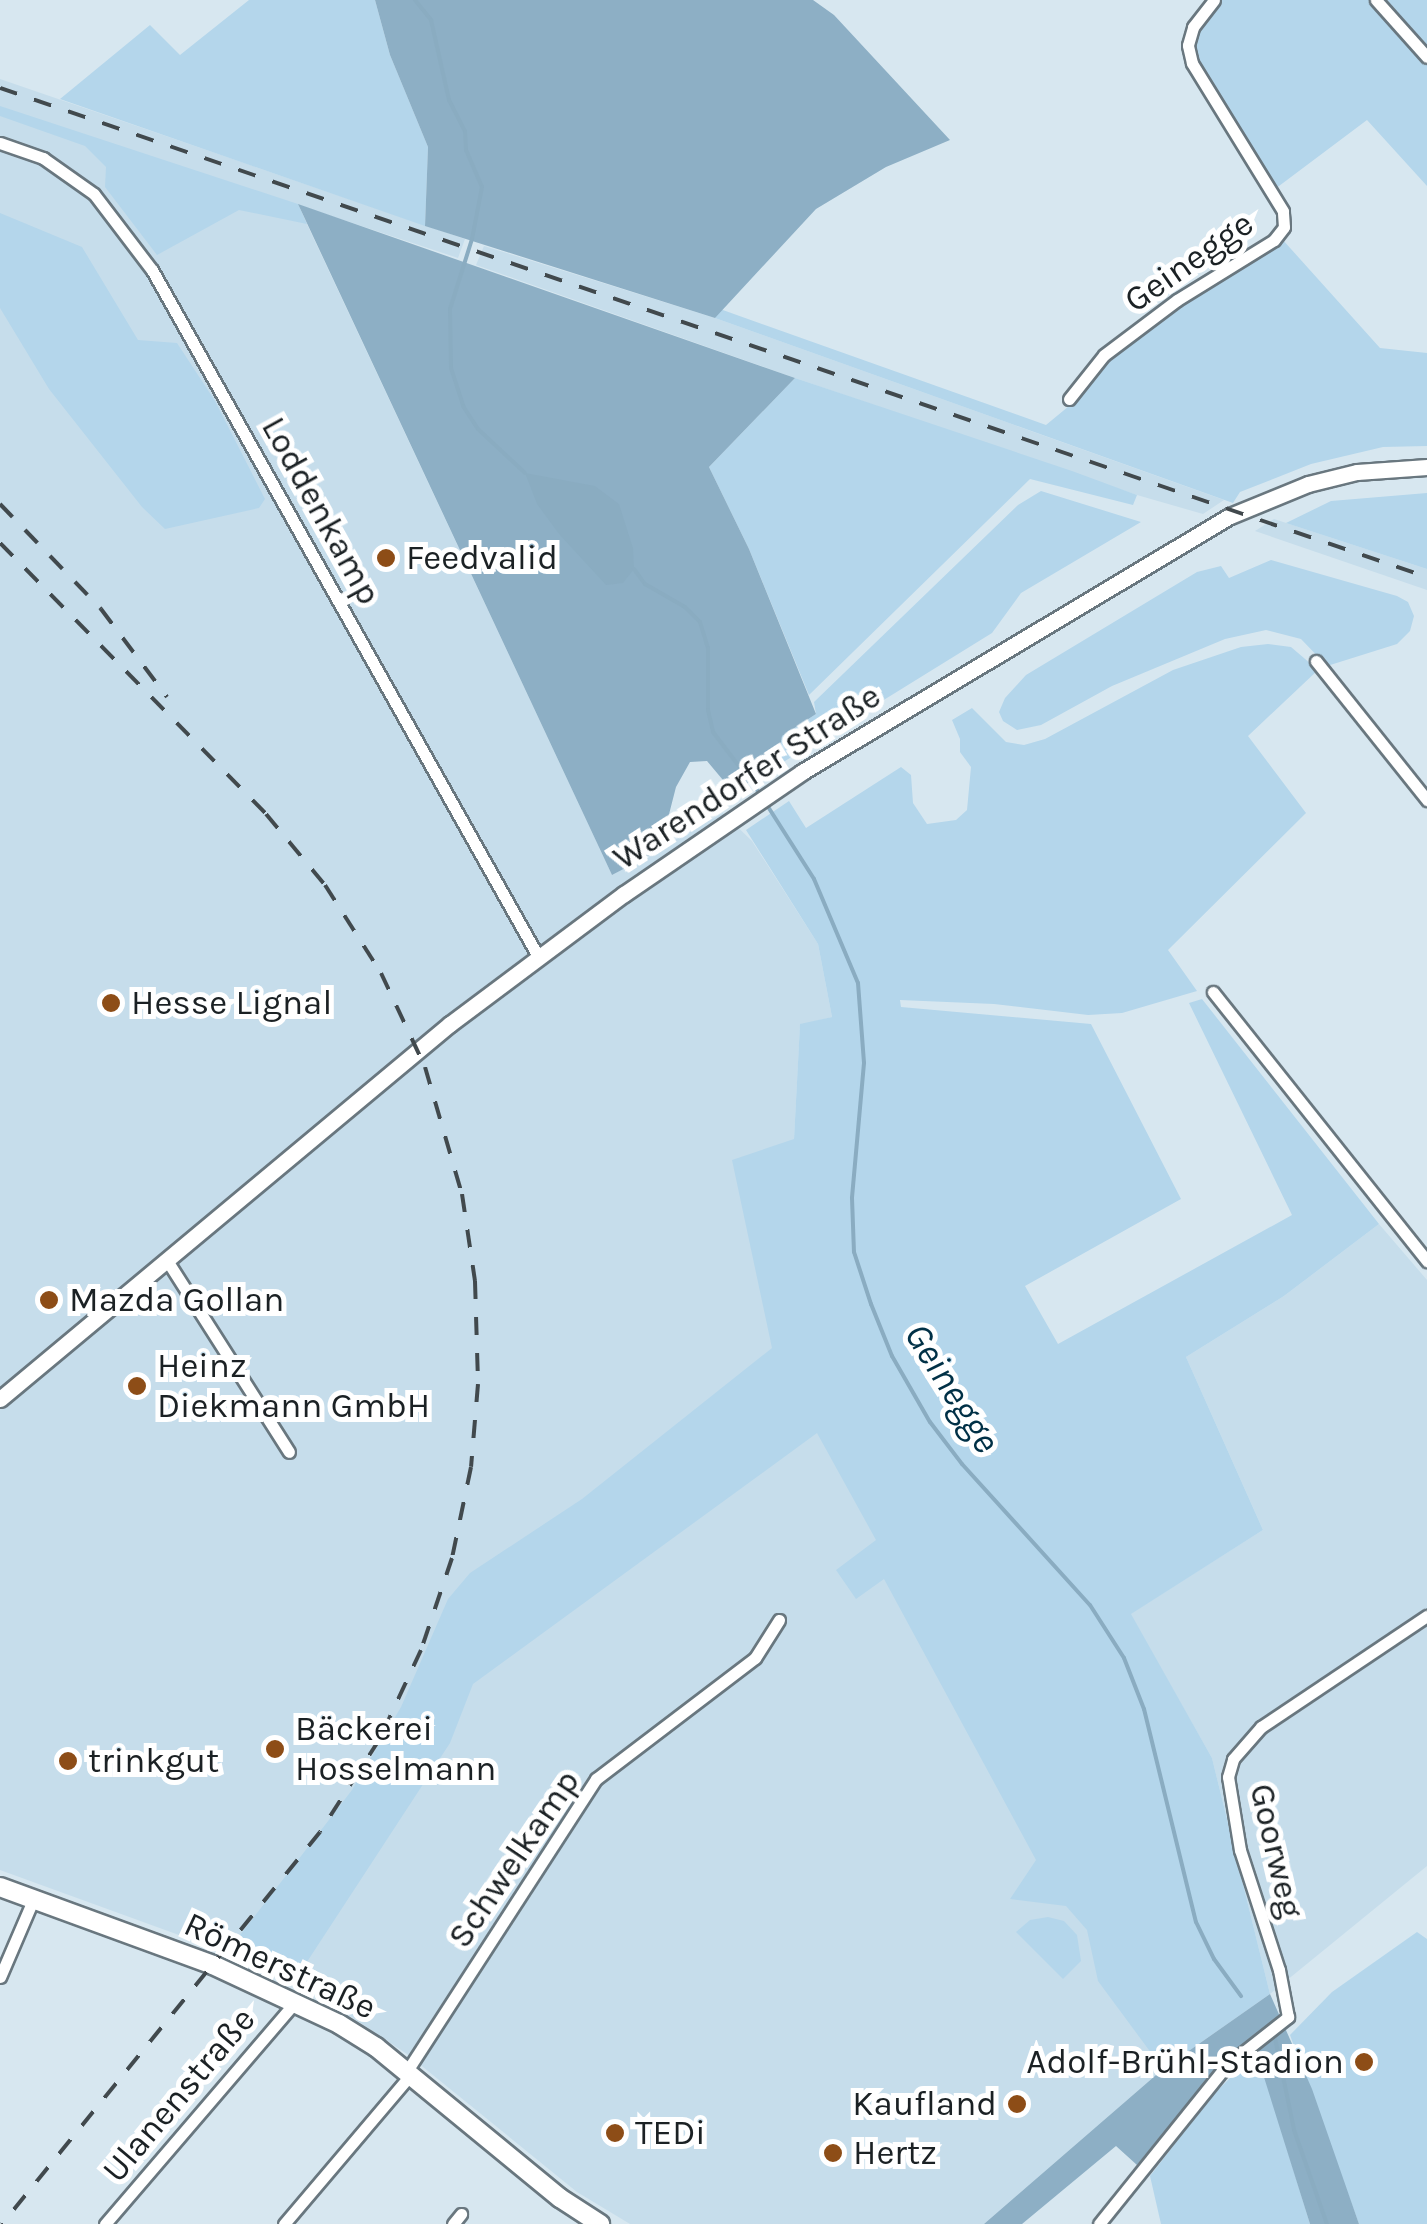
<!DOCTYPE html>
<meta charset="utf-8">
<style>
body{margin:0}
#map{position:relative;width:1427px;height:2224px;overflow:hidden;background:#d7e7f0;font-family:Karla,sans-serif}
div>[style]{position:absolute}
.built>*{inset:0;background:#c6ddeb}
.green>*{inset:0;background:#b4d6eb}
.forest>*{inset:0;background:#8dafc5}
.water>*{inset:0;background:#8aacc1}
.stream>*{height:4px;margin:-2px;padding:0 2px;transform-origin:2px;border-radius:2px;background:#8aacc1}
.roads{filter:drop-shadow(2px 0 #69777f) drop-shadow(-2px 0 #69777f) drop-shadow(0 2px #69777f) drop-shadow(0 -2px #69777f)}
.minor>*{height:11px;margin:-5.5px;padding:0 5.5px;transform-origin:5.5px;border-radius:5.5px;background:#fff}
.tertiary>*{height:15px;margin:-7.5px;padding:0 7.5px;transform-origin:7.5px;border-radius:7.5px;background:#fff}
.secondary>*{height:18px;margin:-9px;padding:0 9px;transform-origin:9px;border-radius:9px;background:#fff}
.rail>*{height:4px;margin-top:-2px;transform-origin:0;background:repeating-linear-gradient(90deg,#41494d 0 18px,transparent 0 36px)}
.dots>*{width:28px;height:28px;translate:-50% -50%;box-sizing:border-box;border:5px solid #fff;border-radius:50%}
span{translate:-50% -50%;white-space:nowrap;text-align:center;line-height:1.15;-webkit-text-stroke:10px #fff;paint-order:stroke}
.street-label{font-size:35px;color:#1b2124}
.poi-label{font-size:35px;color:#1b2124}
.left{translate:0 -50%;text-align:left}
.right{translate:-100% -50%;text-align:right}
.water-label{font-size:38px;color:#003046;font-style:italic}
</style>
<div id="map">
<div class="built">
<div style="clip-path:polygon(0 79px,465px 239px,458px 258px,298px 205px,612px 875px,723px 813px,752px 841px,818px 944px,832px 1017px,800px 1025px,794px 1139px,766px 1310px,773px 1348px,1163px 2069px,984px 2224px,630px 2224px,577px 2192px,407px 2054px,329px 2002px,256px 1963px,0 1870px)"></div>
<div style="clip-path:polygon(484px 246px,715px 318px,1224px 500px,1203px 514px,1137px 495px,795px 378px,476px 265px)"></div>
<div style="clip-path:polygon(1274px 519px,1427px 569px,1427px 590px,1255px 531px)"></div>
<div style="clip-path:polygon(1379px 1224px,1427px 1280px,1427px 1866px,1270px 1994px,1212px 1758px,1130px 1614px,1263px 1530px,1186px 1357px,1284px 1296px)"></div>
</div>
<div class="green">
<div style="clip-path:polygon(249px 0,375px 0,390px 55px,428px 147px,425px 226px,60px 99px,150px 25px,180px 55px)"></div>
<div style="clip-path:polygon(1218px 0,1427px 0,1427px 186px,1367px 120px,1275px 189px,1195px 58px,1194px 35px)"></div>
<div style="clip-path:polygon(0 106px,298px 204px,307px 224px,239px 210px,157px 255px,105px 187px,106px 167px,85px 146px,0 116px)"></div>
<div style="clip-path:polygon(0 213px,82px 247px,138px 340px,177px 343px,215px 401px,265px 499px,259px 508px,165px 529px,142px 507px,49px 389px,0 308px)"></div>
<div style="clip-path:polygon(1282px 239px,1380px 348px,1427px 353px,1427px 446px,1383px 447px,1311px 464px,1240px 492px,1233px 503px,715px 318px,720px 309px,1046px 425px,1069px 406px,1108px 357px)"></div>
<div style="clip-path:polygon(795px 378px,1072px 471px,1137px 495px,1133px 505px,1030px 479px,809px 695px,749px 549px,709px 467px)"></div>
<div style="clip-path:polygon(1041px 491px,1141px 522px,1021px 593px,992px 633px,777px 766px,782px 736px,816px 714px,814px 702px,1018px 505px)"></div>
<div style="clip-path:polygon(1427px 493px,1427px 569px,1286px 523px,1331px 501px)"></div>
<div style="clip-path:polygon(1271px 560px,1397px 596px,1408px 602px,1414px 616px,1410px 631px,1397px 644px,1327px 666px,1301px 639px,1266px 630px,1225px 639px,1112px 686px,1041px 725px,1017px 730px,1003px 721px,999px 712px,1005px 698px,1026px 675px,1197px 572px,1221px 566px,1229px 578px)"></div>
<div style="clip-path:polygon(1268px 644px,1291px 647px,1318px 670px,1248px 736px,1306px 813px,1168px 950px,1197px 991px,1122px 1013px,1088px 1015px,994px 1004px,900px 1000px,901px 1007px,1091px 1024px,1181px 1199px,1025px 1286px,1058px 1344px,1292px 1215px,1189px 1003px,1202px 999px,1379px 1224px,1284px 1296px,1186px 1357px,1263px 1530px,1131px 1614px,1212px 1758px,1270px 1994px,1163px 2069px,1098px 1981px,1087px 1930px,1066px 1906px,1010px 1899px,1036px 1860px,884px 1579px,856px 1599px,836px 1570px,876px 1540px,817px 1433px,473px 1684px,450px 1743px,301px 1971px,299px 1987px,227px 1952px,352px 1790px,401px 1707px,448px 1599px,470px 1573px,582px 1499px,772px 1348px,732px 1160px,794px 1139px,800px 1024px,832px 1017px,818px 944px,746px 830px,789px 801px,806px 828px,901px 767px,911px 775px,913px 803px,927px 824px,956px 820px,967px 810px,971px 767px,960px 752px,960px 739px,952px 720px,972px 708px,1006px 742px,1024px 745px,1045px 739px,1173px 670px,1241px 647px)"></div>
<div style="clip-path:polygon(1048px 1917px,1064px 1921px,1077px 1935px,1081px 1961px,1063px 1979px,1016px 1932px,1030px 1920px)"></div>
<div style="clip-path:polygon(1417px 1932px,1427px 1939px,1427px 2224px,1359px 2224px,1290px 2035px,1332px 1992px)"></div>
<div style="clip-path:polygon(1257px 2051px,1310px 2224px,1161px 2224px,1150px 2176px,1212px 2096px)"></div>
</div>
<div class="forest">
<div style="clip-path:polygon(375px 0,813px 0,834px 15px,950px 140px,886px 167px,816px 209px,715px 318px,425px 226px,428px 147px,390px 55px)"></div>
<div style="clip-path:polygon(298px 204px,795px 378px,709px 467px,749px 549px,816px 714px,782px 736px,777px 766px,733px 792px,707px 761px,690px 762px,676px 787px,666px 826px,652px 854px,612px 875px)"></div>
<div style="clip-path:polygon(1270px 1994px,1312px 2089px,1359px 2224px,1310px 2224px,1252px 2039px,1221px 2063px,1137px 2165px,1116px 2146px,1022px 2224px,984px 2224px,1163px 2069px)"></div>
</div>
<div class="water">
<div style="clip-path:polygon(525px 473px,595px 486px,619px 504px,633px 548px,634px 569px,623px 583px,606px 585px,559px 534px,537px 504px)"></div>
</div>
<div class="stream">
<div style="left:415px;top:0;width:26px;rotate:51deg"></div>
<div style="left:431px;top:20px;width:82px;rotate:77.3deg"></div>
<div style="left:449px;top:100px;width:35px;rotate:63deg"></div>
<div style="left:465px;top:131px;width:19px;rotate:87deg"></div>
<div style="left:466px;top:150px;width:40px;rotate:66.6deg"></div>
<div style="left:482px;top:187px;width:53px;rotate:100.9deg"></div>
<div style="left:472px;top:239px;width:73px;rotate:107.4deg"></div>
<div style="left:450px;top:309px;width:59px;rotate:89deg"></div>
<div style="left:451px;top:368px;width:40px;rotate:72deg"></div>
<div style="left:463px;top:406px;width:27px;rotate:57deg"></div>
<div style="left:478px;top:429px;width:64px;rotate:43.1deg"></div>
<div style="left:634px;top:569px;width:19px;rotate:54deg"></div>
<div style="left:645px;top:584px;width:46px;rotate:29.9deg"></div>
<div style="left:685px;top:607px;width:21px;rotate:45deg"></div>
<div style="left:700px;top:622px;width:27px;rotate:73deg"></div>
<div style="left:708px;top:648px;width:62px;rotate:90deg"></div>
<div style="left:708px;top:710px;width:23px;rotate:77deg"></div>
<div style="left:713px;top:732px;width:78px;rotate:52.8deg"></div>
<div style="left:765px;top:802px;width:91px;rotate:57.5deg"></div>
<div style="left:814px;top:879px;width:113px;rotate:67.1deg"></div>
<div style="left:858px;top:983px;width:80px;rotate:85.7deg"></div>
<div style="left:864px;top:1063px;width:136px;rotate:95.1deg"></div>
<div style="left:852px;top:1198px;width:54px;rotate:87.9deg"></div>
<div style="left:854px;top:1252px;width:55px;rotate:71.9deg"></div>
<div style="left:871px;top:1304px;width:56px;rotate:68deg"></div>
<div style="left:892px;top:1356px;width:76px;rotate:60.1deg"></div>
<div style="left:930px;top:1422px;width:53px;rotate:52.7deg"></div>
<div style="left:962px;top:1464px;width:190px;rotate:47.8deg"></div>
<div style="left:1090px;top:1605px;width:63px;rotate:57.3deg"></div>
<div style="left:1124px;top:1658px;width:55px;rotate:68.6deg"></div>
<div style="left:1144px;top:1709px;width:219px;rotate:76.3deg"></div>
<div style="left:1196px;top:1922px;width:41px;rotate:64.1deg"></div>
<div style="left:1214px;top:1959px;width:46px;rotate:53.9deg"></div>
<div style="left:1274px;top:2033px;width:99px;rotate:78.3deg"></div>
<div style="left:1294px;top:2130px;width:100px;rotate:70.7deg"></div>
</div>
<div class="roads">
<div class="minor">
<div style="left:1376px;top:0;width:76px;rotate:48.2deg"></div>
<div style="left:0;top:143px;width:46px;rotate:19.2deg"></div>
<div style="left:43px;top:158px;width:62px;rotate:35.2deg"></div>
<div style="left:94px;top:194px;width:96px;rotate:52.7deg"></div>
<div style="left:152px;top:270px;width:789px;rotate:60.64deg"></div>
<div style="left:1069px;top:399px;width:56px;rotate:-51.5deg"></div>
<div style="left:1104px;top:355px;width:91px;rotate:-37deg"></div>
<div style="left:1177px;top:300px;width:114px;rotate:-31.7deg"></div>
<div style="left:1274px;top:240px;width:16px;rotate:-52deg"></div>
<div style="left:1284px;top:227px;width:16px;rotate:-94deg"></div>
<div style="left:1283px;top:211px;width:174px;rotate:-121.6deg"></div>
<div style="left:1192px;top:63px;width:18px;rotate:-103deg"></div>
<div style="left:1188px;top:45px;width:19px;rotate:-74deg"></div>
<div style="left:1193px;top:27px;width:34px;rotate:-52deg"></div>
<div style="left:1316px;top:661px;width:178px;rotate:51.4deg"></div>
<div style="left:1213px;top:992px;width:344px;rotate:51.5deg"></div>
<div style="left:168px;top:1262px;width:225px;rotate:57.5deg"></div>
<div style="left:0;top:1977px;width:84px;rotate:-66.8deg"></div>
<div style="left:407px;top:2071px;width:348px;rotate:-57.1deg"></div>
<div style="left:596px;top:1779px;width:200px;rotate:-37.3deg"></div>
<div style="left:755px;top:1658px;width:45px;rotate:-57.7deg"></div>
<div style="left:105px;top:2224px;width:292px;rotate:-49.4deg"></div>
<div style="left:284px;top:2224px;width:197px;rotate:-49.7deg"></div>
<div style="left:453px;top:2224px;width:13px;rotate:-51deg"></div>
<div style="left:1099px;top:2224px;width:204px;rotate:-51.2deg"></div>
<div style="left:1227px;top:2065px;width:78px;rotate:-38.2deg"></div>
<div style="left:1288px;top:2017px;width:48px;rotate:-100.8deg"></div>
<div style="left:1279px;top:1970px;width:126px;rotate:-108deg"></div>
<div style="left:1240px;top:1850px;width:74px;rotate:-99.3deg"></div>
<div style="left:1228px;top:1777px;width:19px;rotate:-74deg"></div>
<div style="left:1233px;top:1759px;width:43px;rotate:-48.8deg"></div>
<div style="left:1261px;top:1727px;width:200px;rotate:-33.8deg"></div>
</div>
<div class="tertiary">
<div style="left:0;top:1399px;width:586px;rotate:-39.81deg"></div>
<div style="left:450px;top:1024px;width:217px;rotate:-36.8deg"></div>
<div style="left:624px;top:894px;width:216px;rotate:-34.4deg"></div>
<div style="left:802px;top:772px;width:499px;rotate:-30.9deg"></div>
<div style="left:1230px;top:516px;width:84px;rotate:-22.3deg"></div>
<div style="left:1308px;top:484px;width:50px;rotate:-13.8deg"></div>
<div style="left:1357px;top:472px;width:70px;rotate:-4.1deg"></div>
</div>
<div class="secondary">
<div style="left:0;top:1887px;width:227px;rotate:20.1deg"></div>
<div style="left:213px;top:1965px;width:139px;rotate:25.1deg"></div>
<div style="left:339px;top:2024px;width:44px;rotate:31.9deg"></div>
<div style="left:376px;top:2047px;width:238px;rotate:39.4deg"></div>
<div style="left:560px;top:2198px;width:48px;rotate:33deg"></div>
</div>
</div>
<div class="rail">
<div style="left:0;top:88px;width:1508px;rotate:18.92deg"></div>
<div style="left:0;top:504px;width:146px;rotate:46.1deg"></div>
<div style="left:101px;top:609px;width:110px;rotate:53.1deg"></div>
<div style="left:0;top:543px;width:380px;rotate:45.5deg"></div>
<div style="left:266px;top:814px;width:92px;rotate:50.3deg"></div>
<div style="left:325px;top:885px;width:104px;rotate:57.5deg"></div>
<div style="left:381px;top:973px;width:104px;rotate:64.9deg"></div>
<div style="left:425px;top:1067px;width:132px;rotate:73.8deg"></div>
<div style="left:462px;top:1194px;width:88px;rotate:81.5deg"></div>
<div style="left:475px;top:1281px;width:103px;rotate:88.3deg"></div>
<div style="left:478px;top:1384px;width:83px;rotate:94.8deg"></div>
<div style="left:471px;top:1467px;width:93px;rotate:101.8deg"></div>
<div style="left:452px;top:1558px;width:97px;rotate:108.6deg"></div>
<div style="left:421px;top:1650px;width:99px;rotate:115deg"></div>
<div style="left:379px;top:1740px;width:109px;rotate:122.7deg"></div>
<div style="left:320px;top:1832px;width:505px;rotate:129.05deg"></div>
</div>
<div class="dots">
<div style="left:386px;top:558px;background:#8d4d17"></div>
<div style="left:111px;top:1003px;background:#8d4d17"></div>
<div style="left:49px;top:1300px;background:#8d4d17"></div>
<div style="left:137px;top:1386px;background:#8d4d17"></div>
<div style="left:275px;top:1749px;background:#8d4d17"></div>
<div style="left:68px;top:1761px;background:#8d4d17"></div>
<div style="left:1364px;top:2062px;background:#8d4d17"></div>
<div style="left:1017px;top:2104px;background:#8d4d17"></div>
<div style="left:615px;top:2133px;background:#8d4d17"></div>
<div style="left:833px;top:2153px;background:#8d4d17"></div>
</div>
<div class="street-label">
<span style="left:1189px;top:262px;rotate:-35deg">Geinegge</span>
<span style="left:321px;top:511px;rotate:61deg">Loddenkamp</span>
<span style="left:747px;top:777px;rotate:-33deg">Warendorfer Straße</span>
<span style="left:1276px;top:1851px;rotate:77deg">Goorweg</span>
<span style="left:514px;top:1859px;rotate:-56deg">Schwelkamp</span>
<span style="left:280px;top:1966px;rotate:25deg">Römerstraße</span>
<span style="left:179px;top:2095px;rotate:-50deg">Ulanenstraße</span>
</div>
<div class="poi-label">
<span class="left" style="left:406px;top:558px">Feedvalid</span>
<span class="left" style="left:131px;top:1003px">Hesse Lignal</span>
<span class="left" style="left:69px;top:1300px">Mazda Gollan</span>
<span class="left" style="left:157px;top:1386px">Heinz<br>Diekmann GmbH</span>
<span class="left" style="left:295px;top:1749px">Bäckerei<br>Hosselmann</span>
<span class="left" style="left:88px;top:1761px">trinkgut</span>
<span class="right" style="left:1344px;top:2062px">Adolf-Brühl-Stadion</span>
<span class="right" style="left:997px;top:2104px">Kaufland</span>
<span class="left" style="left:635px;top:2133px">TEDi</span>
<span class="left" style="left:853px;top:2153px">Hertz</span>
</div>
<div class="water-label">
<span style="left:952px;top:1388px;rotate:58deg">Geinegge</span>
</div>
</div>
